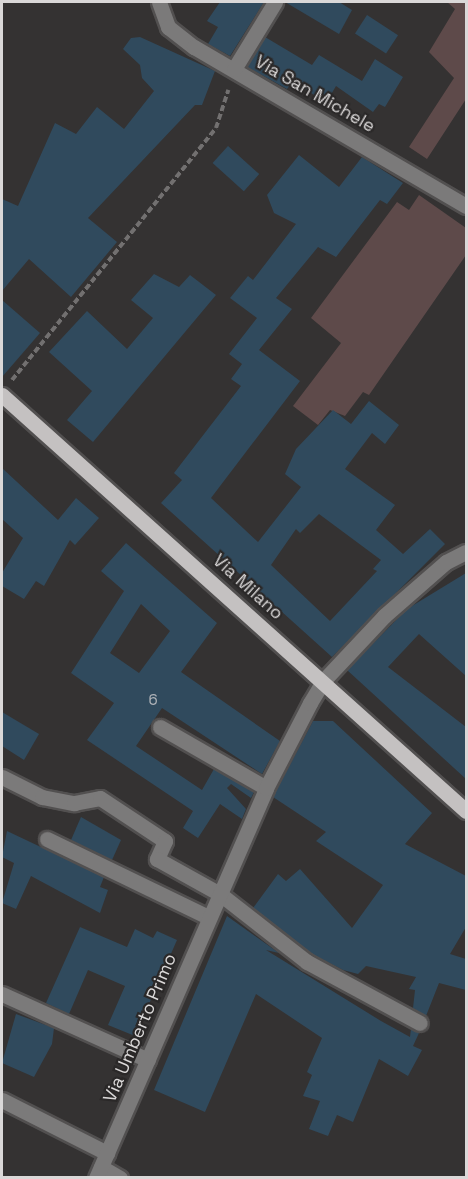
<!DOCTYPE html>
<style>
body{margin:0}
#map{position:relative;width:468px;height:1179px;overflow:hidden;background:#343232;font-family:"Space Grotesk",sans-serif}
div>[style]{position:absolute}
.green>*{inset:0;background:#5e4a4a}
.building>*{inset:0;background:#304a5d;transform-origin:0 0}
.path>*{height:4px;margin-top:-2px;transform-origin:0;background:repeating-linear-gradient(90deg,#727070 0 6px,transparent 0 9px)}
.roads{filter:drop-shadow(2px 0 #525050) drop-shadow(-2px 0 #525050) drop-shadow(0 2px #525050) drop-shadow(0 -2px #525050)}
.minor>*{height:15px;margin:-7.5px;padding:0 7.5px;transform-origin:7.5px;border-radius:7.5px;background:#7b7a7a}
.major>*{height:15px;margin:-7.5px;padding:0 7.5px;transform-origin:7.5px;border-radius:7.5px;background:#c4c1c1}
span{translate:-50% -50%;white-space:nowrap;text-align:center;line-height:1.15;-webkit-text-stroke:4.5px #2a2828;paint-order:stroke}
.number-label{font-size:15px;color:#b0b4b9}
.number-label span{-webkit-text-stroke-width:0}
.street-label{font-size:18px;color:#dad8d8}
.frame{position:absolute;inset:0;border:3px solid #dad8d8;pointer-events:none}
</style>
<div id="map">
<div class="green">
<div style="clip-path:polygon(447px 2px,466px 2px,466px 99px,427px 159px,409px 147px,454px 78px,429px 52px,455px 9px)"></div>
<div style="clip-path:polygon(419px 195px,466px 228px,466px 255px,369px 395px,363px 392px,345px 416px,330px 410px,318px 425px,293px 406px,341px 343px,311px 318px,397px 202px,409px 210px)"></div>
</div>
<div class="building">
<div style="clip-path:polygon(220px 2px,264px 2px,230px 56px,208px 44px,218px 27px,207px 21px)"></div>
<div style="clip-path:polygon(285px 2px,339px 2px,352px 10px,339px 34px)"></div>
<div style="left:367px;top:15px;width:37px;height:22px;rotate:33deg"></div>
<div style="clip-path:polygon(140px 37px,215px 71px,202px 105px,195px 105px,88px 218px,117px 242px,71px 297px,29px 259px,2px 291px,2px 199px,18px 206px,55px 123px,76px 134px,97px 107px,124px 129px,154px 91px,142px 78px,140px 65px,123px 49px,131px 38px)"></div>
<div style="clip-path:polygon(265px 37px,312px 65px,319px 55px,362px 81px,375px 59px,403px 77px,385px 107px,379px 104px,373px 112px,336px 86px,326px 103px,293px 81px,287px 89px,247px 67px)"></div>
<div style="left:228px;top:146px;width:42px;height:23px;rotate:42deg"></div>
<div style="clip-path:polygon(evenodd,299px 155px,339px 187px,362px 157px,403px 183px,387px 204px,380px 200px,336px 257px,318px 247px,276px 298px,292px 309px,259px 350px,300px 381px,211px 498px,258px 542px,301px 487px,285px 474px,296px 449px,333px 410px,351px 424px,369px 401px,399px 425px,385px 444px,372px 433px,345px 469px,395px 505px,376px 530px,403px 554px,430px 529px,445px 544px,332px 657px,161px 503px,182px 480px,174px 473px,241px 386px,231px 379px,242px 364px,229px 354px,257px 318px,230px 298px,248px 276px,253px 280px,296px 224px,274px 213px,267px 195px,299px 155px,319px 514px,381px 560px,373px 569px,377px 571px,330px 621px,271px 565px,296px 529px,300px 533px,319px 514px)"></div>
<div style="clip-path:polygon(154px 274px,179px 287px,190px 275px,216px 295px,93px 442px,67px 420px,92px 391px,49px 352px,87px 311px,127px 349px,153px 318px,131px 300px)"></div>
<div style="clip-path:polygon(2px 300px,40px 333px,2px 377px)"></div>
<div style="clip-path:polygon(2px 468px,58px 520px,76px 498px,99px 518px,75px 545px,70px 540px,44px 586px,36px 581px,24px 599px,2px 586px,2px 573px,23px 538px,2px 519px)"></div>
<div style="clip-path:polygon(evenodd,126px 543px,217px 623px,181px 672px,280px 741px,262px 774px,162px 708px,136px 746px,202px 790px,214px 769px,254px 792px,251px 798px,231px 784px,227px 788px,246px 809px,242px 819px,220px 804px,198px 838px,183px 828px,193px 811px,87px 740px,114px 703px,71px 673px,124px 591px,101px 571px,126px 543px,141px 604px,170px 631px,139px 673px,110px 653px,141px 604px)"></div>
<div style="clip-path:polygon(466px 573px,466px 676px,419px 634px,388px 667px,466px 727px,466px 779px,347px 670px,407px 609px)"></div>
<div style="clip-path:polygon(2px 712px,39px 734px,24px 760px,2px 746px)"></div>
<div style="clip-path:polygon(313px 721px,333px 721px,432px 813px,405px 844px,466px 876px,466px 927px,450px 954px,466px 959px,466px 990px,439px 983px,426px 1016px,413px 1008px,415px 990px,409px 989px,416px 977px,366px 966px,358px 974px,343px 970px,312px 954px,253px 908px,278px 874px,286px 881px,300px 869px,352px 928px,383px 885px,316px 841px,326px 832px,273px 797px)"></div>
<div style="clip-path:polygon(81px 817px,121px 840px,112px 860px,71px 840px)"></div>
<div style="clip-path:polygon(7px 831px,104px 877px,100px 887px,108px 890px,100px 913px,31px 876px,16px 909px,2px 903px,14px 863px,2px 857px)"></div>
<div style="clip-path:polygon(227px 916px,279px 953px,266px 950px,381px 1021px,410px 1037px,411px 1029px,419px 1033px,413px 1046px,422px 1050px,408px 1076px,379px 1059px,353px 1122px,337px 1115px,328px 1136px,309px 1129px,320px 1101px,303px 1096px,312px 1075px,307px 1072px,322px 1038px,256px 994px,205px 1112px,154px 1090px)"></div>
<div style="clip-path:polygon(80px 927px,127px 947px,135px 929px,153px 938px,157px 931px,177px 940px,135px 1036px,108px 1025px,125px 986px,88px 970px,69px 1014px,46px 1003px)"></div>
<div style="clip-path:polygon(16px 1014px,54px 1028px,52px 1044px,34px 1077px,2px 1063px)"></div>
</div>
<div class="path">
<div style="left:12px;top:380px;width:324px;rotate:-51deg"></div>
<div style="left:216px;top:128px;width:40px;rotate:-72deg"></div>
</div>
<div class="roads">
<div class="minor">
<div style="left:159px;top:2px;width:27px;rotate:70deg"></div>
<div style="left:168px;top:27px;width:33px;rotate:38deg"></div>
<div style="left:194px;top:47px;width:315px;rotate:30.3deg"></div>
<div style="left:234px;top:69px;width:79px;rotate:-58.5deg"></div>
<div style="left:160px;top:727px;width:122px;rotate:29.9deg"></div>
<div style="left:2px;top:777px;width:45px;rotate:26.6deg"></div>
<div style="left:42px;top:797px;width:33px;rotate:11deg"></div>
<div style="left:74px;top:803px;width:26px;rotate:-11deg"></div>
<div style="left:100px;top:798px;width:78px;rotate:33.5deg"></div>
<div style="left:165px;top:841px;width:20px;rotate:114deg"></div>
<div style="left:157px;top:859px;width:72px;rotate:29.1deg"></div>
<div style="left:220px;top:894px;width:110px;rotate:38deg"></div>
<div style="left:307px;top:962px;width:128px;rotate:28.4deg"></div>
<div style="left:47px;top:839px;width:179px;rotate:25.8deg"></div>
<div style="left:2px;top:994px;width:160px;rotate:24.3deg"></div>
<div style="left:2px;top:1100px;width:118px;rotate:26.8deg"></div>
<div style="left:101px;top:1167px;width:22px;rotate:30deg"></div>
<div style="left:96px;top:1178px;width:425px;rotate:-66.4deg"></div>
<div style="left:266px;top:788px;width:96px;rotate:-62.6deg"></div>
<div style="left:310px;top:703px;width:27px;rotate:-59deg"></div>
<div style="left:324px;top:680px;width:88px;rotate:-46.8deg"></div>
<div style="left:384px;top:616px;width:82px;rotate:-41.1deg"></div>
<div style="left:446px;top:562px;width:22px;rotate:-27deg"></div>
</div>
<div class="major">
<div style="left:2px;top:395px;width:623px;rotate:41.88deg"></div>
</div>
</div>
<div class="number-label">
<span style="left:153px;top:700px">6</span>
</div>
<div class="street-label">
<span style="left:315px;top:94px;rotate:30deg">Via San Michele</span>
<span style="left:248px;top:587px;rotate:42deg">Via Milano</span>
<span style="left:140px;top:1028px;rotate:-67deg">Via Umberto Primo</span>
</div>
<div class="frame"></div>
</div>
